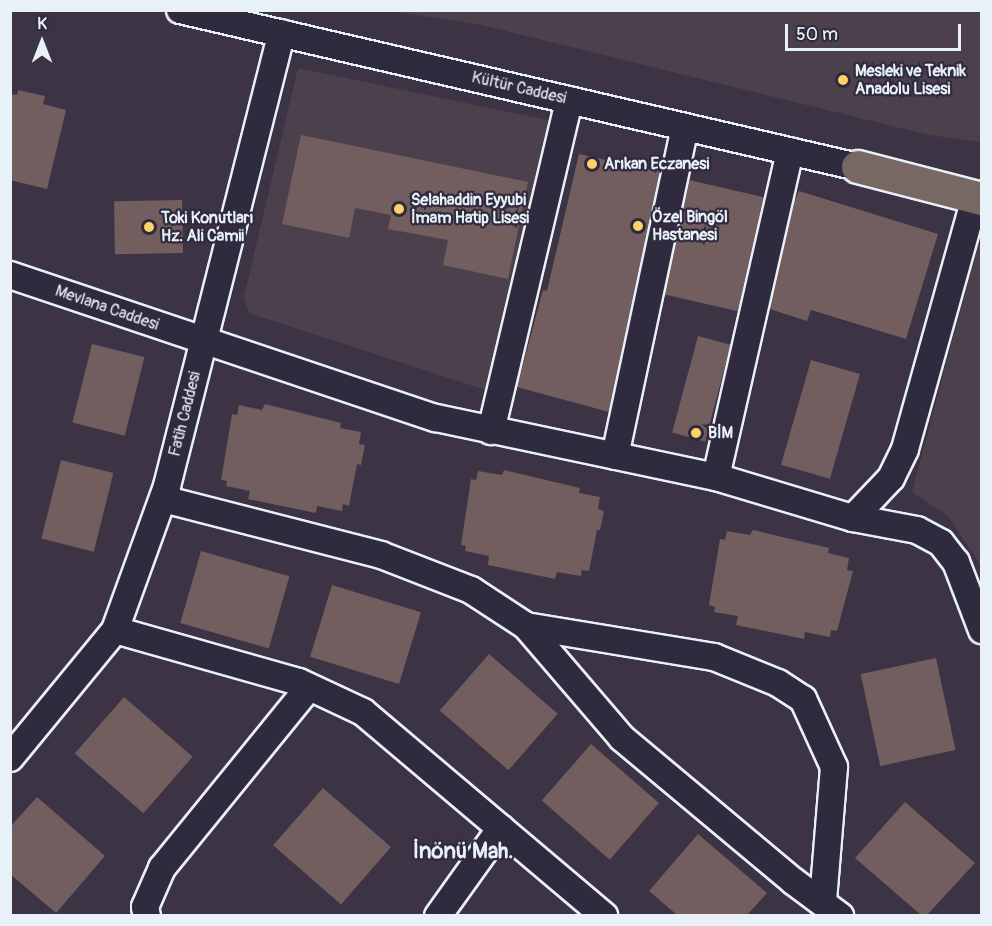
<!DOCTYPE html>
<meta charset="utf-8">
<style>
body{margin:0}
#map{position:relative;width:992px;height:926px;overflow:hidden;background:#3c3444;font-family:Pangolin,sans-serif}
div>[style]{position:absolute}
.built>*{inset:0;background:#4c404c}
.building>*{inset:0;background:#725d5f;transform-origin:0 0}
.roads{filter:drop-shadow(2px 0 #e8f1f8) drop-shadow(-2px 0 #e8f1f8) drop-shadow(0 2px #e8f1f8) drop-shadow(0 -2px #e8f1f8)}
.minor>*{height:26px;margin:-13px;padding:0 13px;transform-origin:13px;border-radius:13px;background:#2f2a3d}
.major>*{height:32px;margin:-16px;padding:0 16px;transform-origin:16px;border-radius:16px;background:#776864}
.dots>*{width:16px;height:16px;translate:-50% -50%;box-sizing:border-box;border:3px solid #2f2a3d;border-radius:50%}
span{translate:-50% -50%;white-space:nowrap;text-align:center;line-height:1.15;-webkit-text-stroke:4.5px #2f2a3d;paint-order:stroke}
.poi-label{font-size:16px;color:#e8f1f8;font-weight:700}
.left{translate:0 -50%;text-align:left}
.street-label{font-size:16px;color:#e8f1f8}
.district-label{font-size:22px;color:#e8f1f8;font-weight:700}
.frame{position:absolute;inset:0;border:12px solid #e8f1f8;pointer-events:none}
.north{position:absolute;left:12px;top:12px;width:60px;height:60px;-webkit-text-stroke:4px #2f2a3d;paint-order:stroke;rotate:0deg;font-size:16px;font-weight:700;line-height:24px;text-align:center;color:#e8f1f8}
.north::after{content:'';display:block;margin:auto;width:21px;height:27px;background:#e8f1f8;clip-path:polygon(50% 0,100% 100%,50% 72%,0 100%)}
.scale{position:absolute;left:785px;top:24px;width:176px;height:27px;box-sizing:border-box;border:3px solid #e8f1f8;border-top:0;padding-left:8px;font-size:18px;line-height:21px;white-space:nowrap;color:#e8f1f8;-webkit-text-stroke:4px #2f2a3d;paint-order:stroke}
</style>
<div id="map">
<div class="built">
<div style="clip-path:polygon(391px 11px,981px 11px,981px 142px,929px 135px,482px 25px)"></div>
<div style="clip-path:polygon(298px 68px,552px 121px,492px 392px,249px 313px,244px 297px)"></div>
<div style="clip-path:polygon(978px 245px,982px 246px,981px 566px,948px 516px,912px 492px)"></div>
</div>
<div class="building">
<div style="clip-path:polygon(18px 90px,45px 96px,43px 104px,66px 110px,47px 189px,10px 180px,10px 94px,17px 95px)"></div>
<div style="clip-path:polygon(301px 135px,528px 182px,508px 279px,443px 265px,448px 240px,388px 229px,391px 215px,355px 208px,349px 238px,282px 224px)"></div>
<div style="clip-path:polygon(579px 154px,660px 172px,609px 412px,517px 387px,543px 290px,547px 291px)"></div>
<div style="left:689px;top:180px;width:77px;height:117px;rotate:13deg"></div>
<div style="clip-path:polygon(799px 191px,938px 234px,906px 339px,811px 310px,807px 321px,770px 309px,793px 204px)"></div>
<div style="left:182px;top:200px;width:53px;height:68px;rotate:89deg"></div>
<div style="left:698px;top:336px;width:34px;height:100px;rotate:15deg"></div>
<div style="left:92px;top:344px;width:54px;height:81px;rotate:14deg"></div>
<div style="left:811px;top:360px;width:51px;height:109px;rotate:16deg"></div>
<div style="clip-path:polygon(265px 404px,341px 423px,340px 428px,361px 432px,359px 444px,365px 445px,361px 465px,357px 464px,349px 506px,343px 504px,342px 511px,317px 506px,316px 513px,248px 499px,250px 491px,226px 486px,227px 481px,221px 480px,232px 414px,237px 415px,239px 405px,262px 410px)"></div>
<div style="left:61px;top:460px;width:54px;height:81px;rotate:14deg"></div>
<div style="clip-path:polygon(504px 470px,580px 488px,579px 493px,600px 497px,598px 509px,604px 511px,600px 530px,597px 530px,589px 571px,582px 570px,581px 576px,557px 572px,555px 579px,488px 565px,489px 556px,465px 551px,466px 546px,461px 545px,471px 479px,476px 480px,478px 471px,502px 475px)"></div>
<div style="clip-path:polygon(753px 530px,829px 548px,828px 553px,849px 558px,847px 570px,853px 571px,837px 631px,831px 630px,830px 637px,805px 632px,804px 639px,736px 625px,738px 616px,714px 612px,715px 607px,709px 605px,720px 539px,725px 540px,727px 531px,750px 535px)"></div>
<div style="left:201px;top:551px;width:92px;height:75px;rotate:16deg"></div>
<div style="left:332px;top:585px;width:93px;height:75px;rotate:17deg"></div>
<div style="left:489px;top:654px;width:91px;height:75px;rotate:41deg"></div>
<div style="left:936px;top:658px;width:94px;height:77px;rotate:78deg"></div>
<div style="left:124px;top:697px;width:91px;height:75px;rotate:41deg"></div>
<div style="left:591px;top:744px;width:90px;height:75px;rotate:41deg"></div>
<div style="left:323px;top:788px;width:90px;height:76px;rotate:41deg"></div>
<div style="clip-path:polygon(37px 797px,105px 856px,56px 913px,10px 874px,10px 827px)"></div>
<div style="clip-path:polygon(905px 802px,975px 863px,927px 915px,921px 915px,855px 858px)"></div>
<div style="clip-path:polygon(698px 834px,767px 893px,747px 915px,677px 915px,649px 891px)"></div>
</div>
<div class="roads">
<div class="minor">
<div style="left:180px;top:10px;width:696px;rotate:13.04deg"></div>
<div style="left:10px;top:275px;width:449px;rotate:18.6deg"></div>
<div style="left:436px;top:418px;width:286px;rotate:11.9deg"></div>
<div style="left:716px;top:477px;width:143px;rotate:16.7deg"></div>
<div style="left:853px;top:518px;width:65px;rotate:10.6deg"></div>
<div style="left:917px;top:530px;width:27px;rotate:28deg"></div>
<div style="left:941px;top:543px;width:24px;rotate:52deg"></div>
<div style="left:956px;top:562px;width:73px;rotate:69.1deg"></div>
<div style="left:491px;top:431px;width:340px;rotate:-76.7deg"></div>
<div style="left:615px;top:456px;width:336px;rotate:-78deg"></div>
<div style="left:716px;top:477px;width:334px;rotate:-77.2deg"></div>
<div style="left:163px;top:499px;width:225px;rotate:14.4deg"></div>
<div style="left:381px;top:555px;width:97px;rotate:21.3deg"></div>
<div style="left:471px;top:590px;width:66px;rotate:33.2deg"></div>
<div style="left:526px;top:626px;width:148px;rotate:49.4deg"></div>
<div style="left:622px;top:738px;width:223px;rotate:39.9deg"></div>
<div style="left:793px;top:881px;width:59px;rotate:36.7deg"></div>
<div style="left:853px;top:518px;width:55px;rotate:-46.5deg"></div>
<div style="left:891px;top:478px;width:32px;rotate:-64deg"></div>
<div style="left:905px;top:449px;width:261px;rotate:-74.4deg"></div>
<div style="left:526px;top:626px;width:191px;rotate:9.4deg"></div>
<div style="left:714px;top:657px;width:69px;rotate:22.1deg"></div>
<div style="left:778px;top:683px;width:30px;rotate:33deg"></div>
<div style="left:803px;top:699px;width:75px;rotate:65.5deg"></div>
<div style="left:834px;top:767px;width:135px;rotate:94.7deg"></div>
<div style="left:115px;top:630px;width:191px;rotate:15.8deg"></div>
<div style="left:299px;top:682px;width:71px;rotate:25.1deg"></div>
<div style="left:363px;top:712px;width:316px;rotate:40.2deg"></div>
<div style="left:10px;top:758px;width:166px;rotate:-50.6deg"></div>
<div style="left:115px;top:630px;width:153px;rotate:-70.1deg"></div>
<div style="left:167px;top:486px;width:467px;rotate:-75.8deg"></div>
<div style="left:147px;top:916px;width:9px;rotate:-103deg"></div>
<div style="left:145px;top:907px;width:43px;rotate:-66.4deg"></div>
<div style="left:162px;top:868px;width:233px;rotate:-50.9deg"></div>
<div style="left:438px;top:916px;width:108px;rotate:-54.4deg"></div>
</div>
<div class="major">
<div style="left:858px;top:167px;width:128px;rotate:14.5deg"></div>
</div>
</div>
<div class="dots">
<div style="left:843px;top:80px;background:#ffd166"></div>
<div style="left:592px;top:164px;background:#ffd166"></div>
<div style="left:399px;top:209px;background:#ffd166"></div>
<div style="left:638px;top:226px;background:#ffd166"></div>
<div style="left:149px;top:227px;background:#ffd166"></div>
<div style="left:696px;top:433px;background:#ffd166"></div>
</div>
<div class="poi-label">
<span class="left" style="left:855px;top:80px">Mesleki ve Teknik<br>Anadolu Lisesi</span>
<span class="left" style="left:604px;top:164px">Arıkan Eczanesi</span>
<span class="left" style="left:411px;top:209px">Selahaddin Eyyubi<br>İmam Hatip Lisesi</span>
<span class="left" style="left:652px;top:226px">Özel Bingöl<br>Hastanesi</span>
<span class="left" style="left:161px;top:227px">Toki Konutları<br>Hz. Ali Camii</span>
<span class="left" style="left:708px;top:433px">BİM</span>
</div>
<div class="street-label">
<span style="left:519px;top:88px;rotate:13deg">Kültür Caddesi</span>
<span style="left:107px;top:308px;rotate:19deg">Mevlana Caddesi</span>
<span style="left:185px;top:414px;rotate:-76deg">Fatih Caddesi</span>
</div>
<div class="district-label">
<span style="left:463px;top:852px">İnönü Mah.</span>
</div>
<div class="frame"></div>
<div class="north">K</div>
<div class="scale">50 m</div>
</div>
